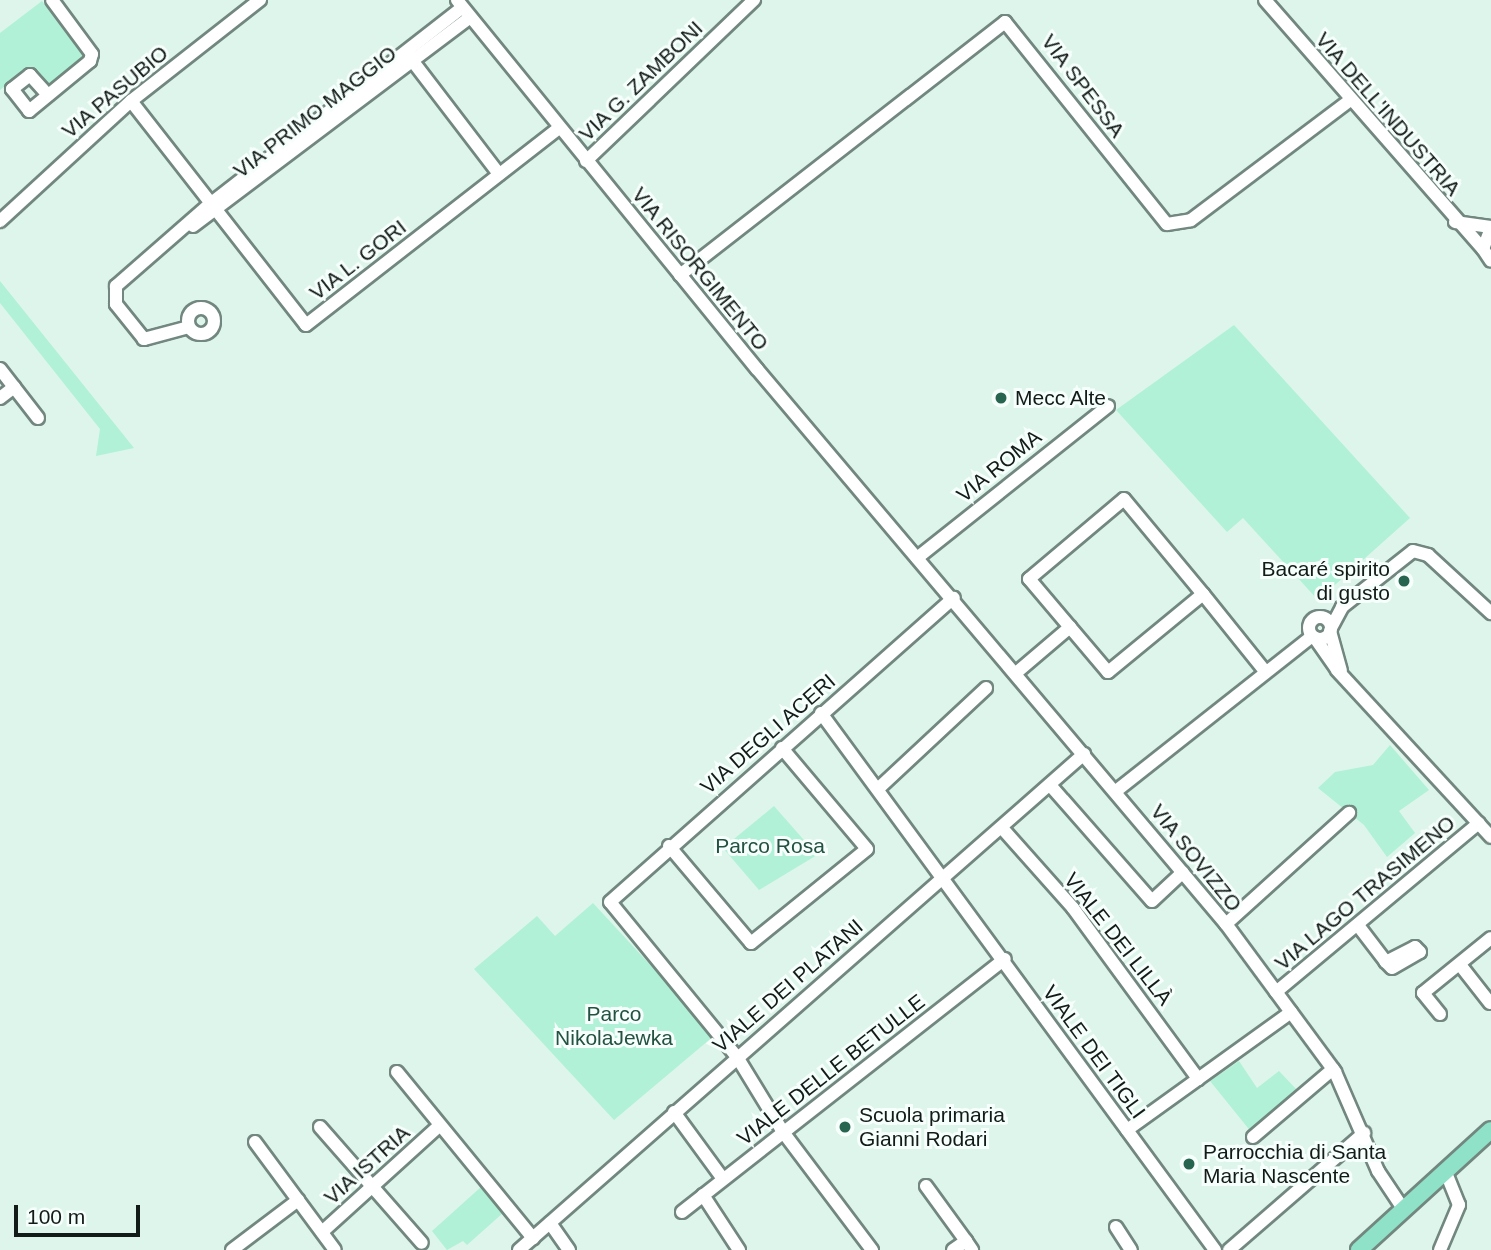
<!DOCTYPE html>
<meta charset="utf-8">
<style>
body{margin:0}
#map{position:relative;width:1491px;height:1250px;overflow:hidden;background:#def5eb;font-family:Arial,sans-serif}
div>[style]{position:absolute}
.green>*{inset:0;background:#b1f1d7}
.roads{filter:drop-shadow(2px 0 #72877f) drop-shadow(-2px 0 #72877f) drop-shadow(0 2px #72877f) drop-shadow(0 -2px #72877f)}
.minor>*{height:12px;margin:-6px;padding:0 6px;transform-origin:6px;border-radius:6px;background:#fff}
.minor>.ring{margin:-6px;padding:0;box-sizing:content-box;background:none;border:12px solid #fff;border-radius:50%}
.major>*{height:16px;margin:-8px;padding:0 8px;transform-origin:8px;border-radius:8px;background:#8fe2c8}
.dots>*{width:19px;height:19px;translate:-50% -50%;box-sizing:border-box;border:4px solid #f6fffb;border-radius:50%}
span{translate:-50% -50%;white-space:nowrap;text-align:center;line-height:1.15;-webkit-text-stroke:6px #f6fffb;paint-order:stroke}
.street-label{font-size:21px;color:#131b18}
.poi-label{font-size:21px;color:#131b18}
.left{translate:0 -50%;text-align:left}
.right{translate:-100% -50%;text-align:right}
.park-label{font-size:21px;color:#235142}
.scale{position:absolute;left:14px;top:1205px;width:126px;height:32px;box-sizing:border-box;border:4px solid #131b18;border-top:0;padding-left:9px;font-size:21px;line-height:24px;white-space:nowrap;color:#131b18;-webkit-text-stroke:5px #f6fffb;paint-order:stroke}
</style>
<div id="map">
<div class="green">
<div style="clip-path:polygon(42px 1px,86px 56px,49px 88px,28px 68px,0 90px,0 33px)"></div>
<div style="clip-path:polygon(0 281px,134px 448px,96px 456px,100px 429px,0 303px)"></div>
<div style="clip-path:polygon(1234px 325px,1410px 518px,1318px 600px,1243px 518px,1227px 532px,1116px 410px)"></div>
<div style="clip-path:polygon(1390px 745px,1429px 790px,1399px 811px,1415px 833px,1387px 857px,1364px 825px,1318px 788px,1335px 772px,1373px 765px)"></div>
<div style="clip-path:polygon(774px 806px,817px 855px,759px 890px,723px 848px)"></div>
<div style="clip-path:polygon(593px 903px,715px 1035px,614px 1120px,474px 969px,537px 916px,555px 936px)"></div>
<div style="clip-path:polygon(1239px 1061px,1257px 1088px,1279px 1071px,1298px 1091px,1252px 1133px,1210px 1081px)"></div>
<div style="clip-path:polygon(481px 1187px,503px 1213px,467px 1245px,463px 1241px,447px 1250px,432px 1231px)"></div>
</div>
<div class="roads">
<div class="minor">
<div style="left:457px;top:0;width:476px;rotate:50.9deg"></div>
<div style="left:757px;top:369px;width:727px;rotate:49.8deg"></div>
<div style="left:1226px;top:924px;width:184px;rotate:53.6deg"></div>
<div style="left:1335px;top:1072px;width:108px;rotate:66.5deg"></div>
<div style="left:1378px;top:1171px;width:47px;rotate:56.3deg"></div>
<div style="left:1265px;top:0;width:331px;rotate:48.8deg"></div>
<div style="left:408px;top:55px;width:150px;rotate:52.6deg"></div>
<div style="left:48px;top:95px;width:27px;rotate:-132deg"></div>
<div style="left:30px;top:75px;width:23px;rotate:142deg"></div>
<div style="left:12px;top:89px;width:28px;rotate:52deg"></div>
<div style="left:29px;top:111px;width:79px;rotate:-39.3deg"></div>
<div style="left:90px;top:61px;width:7px;rotate:-74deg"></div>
<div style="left:92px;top:54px;width:67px;rotate:-126.5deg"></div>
<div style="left:131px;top:101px;width:284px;rotate:52deg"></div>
<div style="left:306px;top:325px;width:321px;rotate:-37.9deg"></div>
<div style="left:586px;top:161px;width:233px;rotate:-43.8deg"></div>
<div style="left:0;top:221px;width:178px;rotate:-42.5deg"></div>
<div style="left:131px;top:101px;width:164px;rotate:-38.1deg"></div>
<div style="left:1455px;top:222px;width:36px;rotate:8deg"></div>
<div style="left:193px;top:226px;width:347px;rotate:-37deg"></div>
<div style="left:1491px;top:228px;width:22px;rotate:111deg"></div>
<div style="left:1483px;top:249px;width:14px;rotate:56deg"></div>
<div style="left:680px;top:275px;width:412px;rotate:-37.9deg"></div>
<div style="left:1005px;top:22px;width:259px;rotate:51.3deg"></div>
<div style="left:1167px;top:224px;width:24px;rotate:-9deg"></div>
<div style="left:1191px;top:220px;width:198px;rotate:-37deg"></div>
<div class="ring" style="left:188px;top:308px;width:14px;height:14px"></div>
<div style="left:189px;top:327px;width:47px;rotate:165.1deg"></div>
<div style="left:144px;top:339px;width:45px;rotate:-128.7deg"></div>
<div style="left:116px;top:304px;width:18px;rotate:-90deg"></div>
<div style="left:116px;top:286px;width:125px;rotate:-41.1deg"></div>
<div style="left:210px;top:204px;width:319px;rotate:-37.9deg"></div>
<div style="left:0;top:369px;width:62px;rotate:52.2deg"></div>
<div style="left:0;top:398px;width:18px;rotate:-38deg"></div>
<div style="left:917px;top:558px;width:244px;rotate:-38.5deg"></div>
<div style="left:1203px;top:594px;width:123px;rotate:140.6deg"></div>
<div style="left:1108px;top:672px;width:122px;rotate:-130.3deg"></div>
<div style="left:1029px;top:579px;width:124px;rotate:-40.1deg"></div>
<div style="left:1124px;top:499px;width:124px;rotate:50.3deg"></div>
<div style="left:1203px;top:594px;width:99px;rotate:51.2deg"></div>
<div class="ring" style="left:1309px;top:617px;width:10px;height:10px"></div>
<div style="left:1331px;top:628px;width:24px;rotate:-62deg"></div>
<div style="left:1342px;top:607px;width:90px;rotate:-38.3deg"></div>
<div style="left:1413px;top:551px;width:16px;rotate:15deg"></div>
<div style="left:1428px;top:555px;width:86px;rotate:42.6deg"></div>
<div style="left:1330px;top:631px;width:41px;rotate:74.6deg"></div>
<div style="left:1315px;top:638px;width:39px;rotate:55deg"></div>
<div style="left:1337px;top:670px;width:227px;rotate:47.3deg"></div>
<div style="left:1016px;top:673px;width:71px;rotate:-40.4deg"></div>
<div style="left:821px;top:713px;width:666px;rotate:53.73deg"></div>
<div style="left:1050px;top:785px;width:154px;rotate:48.7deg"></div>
<div style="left:1152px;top:901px;width:42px;rotate:-43.1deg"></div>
<div style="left:880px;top:787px;width:145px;rotate:-43deg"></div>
<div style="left:1116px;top:791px;width:250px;rotate:-38.3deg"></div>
<div style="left:1002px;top:828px;width:107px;rotate:48.4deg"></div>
<div style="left:1073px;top:908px;width:212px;rotate:53.8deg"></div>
<div style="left:669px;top:846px;width:127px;rotate:49.8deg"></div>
<div style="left:751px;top:943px;width:149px;rotate:-39deg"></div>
<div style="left:867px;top:849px;width:132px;rotate:-130.1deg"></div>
<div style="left:1226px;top:924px;width:166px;rotate:-42.1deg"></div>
<div style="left:1360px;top:928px;width:43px;rotate:52.6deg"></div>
<div style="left:1386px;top:962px;width:8px;rotate:45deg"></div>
<div style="left:1392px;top:968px;width:32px;rotate:-30deg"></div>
<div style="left:1420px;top:952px;width:7px;rotate:-135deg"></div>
<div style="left:1415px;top:947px;width:33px;rotate:153deg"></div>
<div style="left:1461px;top:966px;width:47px;rotate:51.9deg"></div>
<div style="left:1276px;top:992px;width:264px;rotate:-39.8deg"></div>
<div style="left:1440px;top:1014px;width:27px;rotate:-129deg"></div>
<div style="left:1423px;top:993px;width:87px;rotate:-39deg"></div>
<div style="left:397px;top:1072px;width:215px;rotate:50.7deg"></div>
<div style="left:674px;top:1112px;width:83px;rotate:53.8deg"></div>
<div style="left:320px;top:1127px;width:154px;rotate:48.7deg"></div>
<div style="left:1127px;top:1130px;width:202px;rotate:-35.7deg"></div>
<div style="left:1253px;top:1137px;width:105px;rotate:-40.4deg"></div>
<div style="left:255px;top:1142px;width:134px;rotate:53.5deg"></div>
<div style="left:926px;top:1186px;width:68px;rotate:54deg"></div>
<div style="left:703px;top:1195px;width:66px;rotate:56.8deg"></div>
<div style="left:682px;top:1212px;width:410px;rotate:-38.1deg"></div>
<div style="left:550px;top:1223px;width:33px;rotate:55deg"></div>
<div style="left:1116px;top:1227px;width:27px;rotate:57deg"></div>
<div style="left:322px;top:1232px;width:156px;rotate:-42.2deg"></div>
<div style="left:232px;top:1250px;width:83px;rotate:-37.1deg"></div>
<div style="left:519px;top:1250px;width:752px;rotate:-41.28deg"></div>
<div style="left:872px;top:1250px;width:148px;rotate:-127deg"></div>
<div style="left:783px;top:1132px;width:88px;rotate:-121.5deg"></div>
<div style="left:737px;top:1057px;width:200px;rotate:-129.3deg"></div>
<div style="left:610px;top:902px;width:459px;rotate:-41.5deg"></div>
<div style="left:953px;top:1250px;width:16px;rotate:-35deg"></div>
<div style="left:966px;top:1241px;width:11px;rotate:56deg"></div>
<div style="left:1229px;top:1250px;width:179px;rotate:-40.9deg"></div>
<div style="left:1440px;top:1250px;width:49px;rotate:-67.1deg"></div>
<div style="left:1459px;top:1205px;width:35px;rotate:-112deg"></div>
</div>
<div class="major">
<div style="left:1359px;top:1250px;width:178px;rotate:-42.3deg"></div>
</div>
</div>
<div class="dots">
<div style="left:1001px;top:398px;background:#286551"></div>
<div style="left:1404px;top:581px;background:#286551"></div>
<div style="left:845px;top:1127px;background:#286551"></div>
<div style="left:1189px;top:1164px;background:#286551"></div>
</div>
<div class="street-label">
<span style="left:641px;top:81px;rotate:-44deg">VIA G. ZAMBONI</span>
<span style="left:1083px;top:86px;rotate:53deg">VIA SPESSA</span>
<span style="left:115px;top:92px;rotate:-40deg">VIA PASUBIO</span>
<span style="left:315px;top:112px;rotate:-38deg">VIA PRIMO MAGGIO</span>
<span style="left:1388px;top:114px;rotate:49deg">VIA DELL'INDUSTRIA</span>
<span style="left:358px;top:260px;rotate:-38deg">VIA L. GORI</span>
<span style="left:700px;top:269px;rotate:51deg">VIA RISORGIMENTO</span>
<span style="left:999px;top:466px;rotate:-39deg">VIA ROMA</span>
<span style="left:768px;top:734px;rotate:-41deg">VIA DEGLI ACERI</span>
<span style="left:1196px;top:858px;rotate:51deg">VIA SOVIZZO</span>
<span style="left:1365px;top:893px;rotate:-40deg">VIA LAGO TRASIMENO</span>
<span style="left:1118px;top:939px;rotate:52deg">VIALE DEI LILLÀ</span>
<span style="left:788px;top:986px;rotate:-41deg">VIALE DEI PLATANI</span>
<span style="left:1094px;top:1052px;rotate:54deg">VIALE DEI TIGLI</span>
<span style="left:831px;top:1070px;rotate:-38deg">VIALE DELLE BETULLE</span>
<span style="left:367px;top:1165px;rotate:-42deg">VIA ISTRIA</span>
</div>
<div class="poi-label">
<span class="left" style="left:1015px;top:398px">Mecc Alte</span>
<span class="right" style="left:1390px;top:581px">Bacaré spirito<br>di gusto</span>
<span class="left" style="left:859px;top:1127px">Scuola primaria<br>Gianni Rodari</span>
<span class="left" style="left:1203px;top:1164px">Parrocchia di Santa<br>Maria Nascente</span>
</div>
<div class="park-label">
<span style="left:770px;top:846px">Parco Rosa</span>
<span style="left:614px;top:1026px">Parco<br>NikolaJewka</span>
</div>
<div class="scale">100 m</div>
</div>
